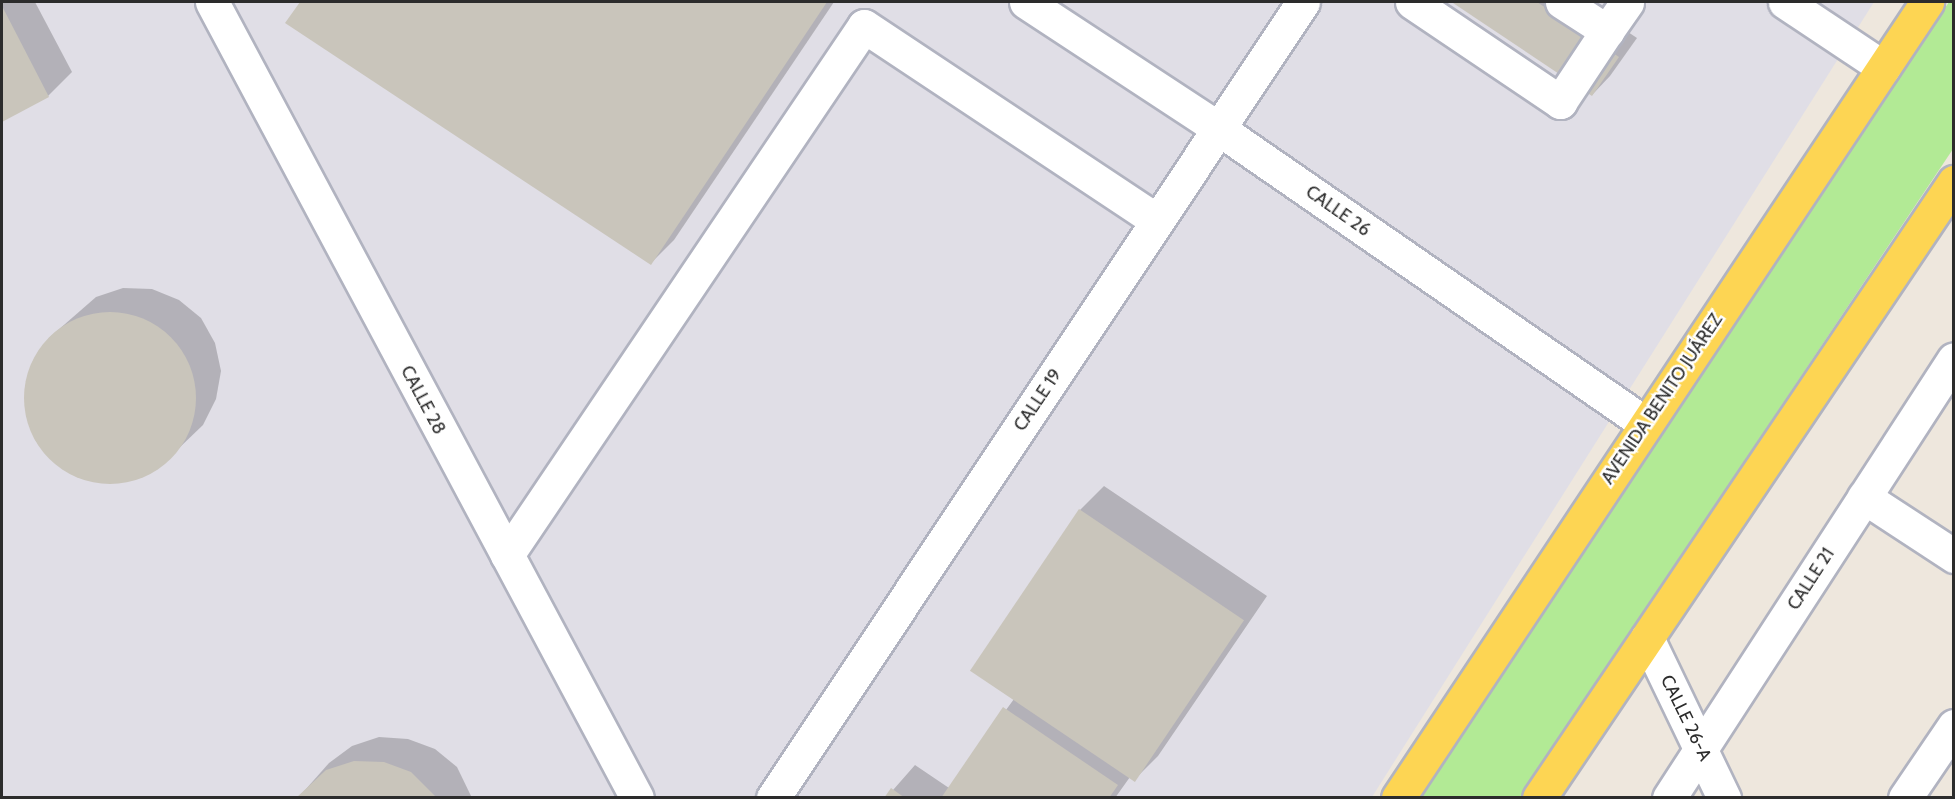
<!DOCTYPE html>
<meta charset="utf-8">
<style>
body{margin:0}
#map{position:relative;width:1955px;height:799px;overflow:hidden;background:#eee7dd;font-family:Cabin,sans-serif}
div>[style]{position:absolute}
.industrial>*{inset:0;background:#e0dee6}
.green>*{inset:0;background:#b2ea95}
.shadow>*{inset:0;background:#0003}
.building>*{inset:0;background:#c9c5bb;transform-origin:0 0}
.round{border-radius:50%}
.roads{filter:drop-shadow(2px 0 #b1b3c0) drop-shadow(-2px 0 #b1b3c0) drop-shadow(0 2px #b1b3c0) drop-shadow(0 -2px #b1b3c0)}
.minor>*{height:33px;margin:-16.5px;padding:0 16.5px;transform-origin:16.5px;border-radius:16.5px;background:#fff}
.major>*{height:33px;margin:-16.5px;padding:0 16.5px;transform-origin:16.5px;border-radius:16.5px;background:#fdd553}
span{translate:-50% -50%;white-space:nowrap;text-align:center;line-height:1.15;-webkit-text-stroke:5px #fff;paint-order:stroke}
.street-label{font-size:18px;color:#2c2c2c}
.frame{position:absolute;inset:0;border:3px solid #2c2c2c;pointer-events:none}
</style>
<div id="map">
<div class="industrial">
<div style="clip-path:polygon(2px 2px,1874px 2px,1372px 797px,2px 798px)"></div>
</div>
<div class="green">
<div style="clip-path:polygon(1949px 2px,1953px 2px,1953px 149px,1520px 797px,1419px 798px)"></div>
</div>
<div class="shadow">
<div style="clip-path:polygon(2px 2px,35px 2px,72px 72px,48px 96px,2px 120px)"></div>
<div style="clip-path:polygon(301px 2px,834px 2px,674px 240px,651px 263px,287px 23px)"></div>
<div style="clip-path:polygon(1455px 3px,1583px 2px,1637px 38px,1610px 76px,1592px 95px)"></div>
<div style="clip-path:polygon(123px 288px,152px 289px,179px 300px,201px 318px,215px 343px,221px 371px,216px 399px,203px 425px,178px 449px,157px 469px,132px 480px,104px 483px,77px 477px,54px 462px,36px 441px,26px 415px,26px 388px,33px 361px,49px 338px,96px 297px)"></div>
<div style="clip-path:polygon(1104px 486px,1267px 596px,1158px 756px,1134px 780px,1130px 777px,1115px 798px,886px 798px,915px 765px,949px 788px,1014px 699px,1080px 510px)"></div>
<div style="clip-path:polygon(379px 737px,408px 739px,435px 749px,457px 767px,472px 798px,298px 798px,329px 763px,352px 746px)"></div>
</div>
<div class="building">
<div style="clip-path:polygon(300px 2px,827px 2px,651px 265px,285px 23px)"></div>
<div style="clip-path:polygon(1537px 2px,1619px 57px,1592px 96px,1453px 3px)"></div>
<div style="clip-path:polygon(2px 6px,49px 97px,2px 122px)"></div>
<div class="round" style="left:24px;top:312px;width:172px;height:172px"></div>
<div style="left:1079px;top:509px;width:199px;height:195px;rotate:34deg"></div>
<div style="clip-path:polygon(1003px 707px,1118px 785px,1109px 798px,941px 798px)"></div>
<div style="clip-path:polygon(354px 761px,384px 762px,411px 772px,437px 798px,296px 798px,326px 770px)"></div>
<div style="clip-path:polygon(891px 788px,905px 798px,884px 798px)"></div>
</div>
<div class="roads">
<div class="minor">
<div style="left:212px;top:2px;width:902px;rotate:61.9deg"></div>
<div style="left:1026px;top:2px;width:231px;rotate:33.3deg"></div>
<div style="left:1219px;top:129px;width:519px;rotate:34.64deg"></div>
<div style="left:1412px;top:2px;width:179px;rotate:34deg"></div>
<div style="left:1560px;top:102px;width:85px;rotate:-56.5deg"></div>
<div style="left:1562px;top:2px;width:54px;rotate:32.8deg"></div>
<div style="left:1607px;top:31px;width:35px;rotate:-55deg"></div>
<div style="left:1785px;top:2px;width:118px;rotate:33.6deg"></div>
<div style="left:1864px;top:497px;width:108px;rotate:33.2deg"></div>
<div style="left:507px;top:555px;width:638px;rotate:-55.99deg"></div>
<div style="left:864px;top:26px;width:352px;rotate:33.6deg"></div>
<div style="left:1647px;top:638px;width:178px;rotate:64.3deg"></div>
<div style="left:773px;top:798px;width:956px;rotate:-56.34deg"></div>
<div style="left:1669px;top:798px;width:523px;rotate:-57.01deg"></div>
<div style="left:1905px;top:798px;width:87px;rotate:-55.8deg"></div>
</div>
<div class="major">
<div style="left:1398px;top:798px;width:956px;rotate:-56.39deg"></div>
<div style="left:1539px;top:798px;width:743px;rotate:-56.03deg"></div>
</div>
</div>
<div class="street-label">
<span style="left:1338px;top:211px;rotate:35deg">CALLE 26</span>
<span style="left:1662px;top:399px;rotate:-56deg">AVENIDA BENITO JUÁREZ</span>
<span style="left:423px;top:400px;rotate:62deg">CALLE 28</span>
<span style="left:1038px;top:400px;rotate:-56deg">CALLE 19</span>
<span style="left:1811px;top:579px;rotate:-57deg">CALLE 21</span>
<span style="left:1686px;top:718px;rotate:64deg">CALLE 26-A</span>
</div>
<div class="frame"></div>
</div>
